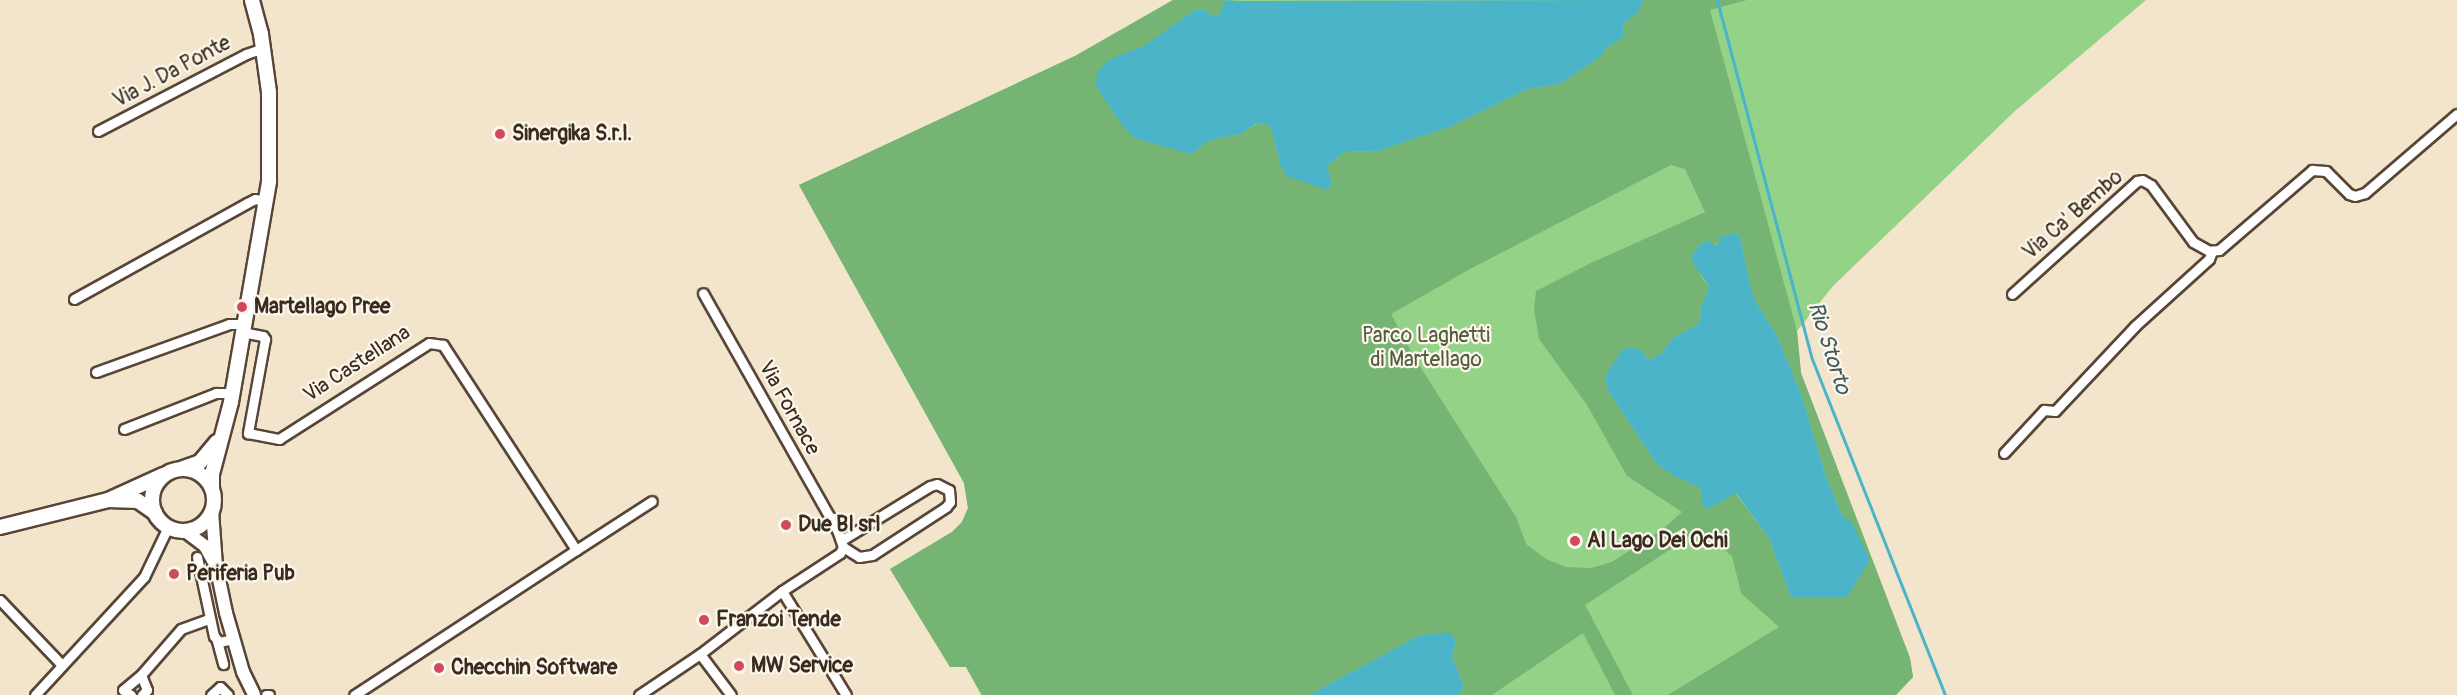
<!DOCTYPE html>
<style>
body{margin:0}
#map{position:relative;width:2457px;height:695px;overflow:hidden;background:#f3e5cb;font-family:Pangolin,sans-serif}
div>[style]{position:absolute}
.green>*{inset:0;background:#93d287}
.forest>*{inset:0;background:#76b474}
.water>*{inset:0;background:#4bb4c9}
.stream>*{height:3px;margin:-1.5px;padding:0 1.5px;transform-origin:1.5px;border-radius:1.5px;background:#4bb4c9}
.roads{filter:drop-shadow(2px 0 #574638) drop-shadow(-2px 0 #574638) drop-shadow(0 2px #574638) drop-shadow(0 -2px #574638)}
.street>*{height:9px;margin:-4.5px;padding:0 4.5px;transform-origin:4.5px;border-radius:4.5px;background:#fff}
.secondary>*{height:12px;margin:-6px;padding:0 6px;transform-origin:6px;border-radius:6px;background:#fff}
.primary>*{height:14px;margin:-7px;padding:0 7px;transform-origin:7px;border-radius:7px;background:#fff}
.primary>.ring{margin:-7px;padding:0;box-sizing:content-box;background:none;border:14px solid #fff;border-radius:50%}
.dots>*{width:16px;height:16px;translate:-50% -50%;box-sizing:border-box;border:3px solid #fbf7ec;border-radius:50%}
span{translate:-50% -50%;white-space:nowrap;text-align:center;line-height:1.15;-webkit-text-stroke:4.5px #fbf7ec;paint-order:stroke}
.street-label{font-size:21px;color:#3b2a1e}
.poi-label{font-size:21px;color:#3b2a1e;font-weight:700}
.left{translate:0 -50%;text-align:left}
.park-label{font-size:21px;color:#555c3e}
.water-label{font-size:22px;color:#415a5a;font-style:italic}
</style>
<div id="map">
<div class="green">
<div style="clip-path:polygon(1173px 0,2146px 0,2015px 111px,1833px 286px,1797px 331px,1801px 373px,1910px 658px,1913px 677px,1896px 695px,981px 695px,966px 667px,950px 667px,890px 569px,952px 532px,962px 522px,968px 508px,964px 483px,799px 185px,1075px 56px)"></div>
</div>
<div class="forest">
<div style="clip-path:polygon(evenodd,1173px 0,1226px 0,1222px 6px,1223px 13px,1214px 16px,1202px 9px,1193px 11px,1144px 47px,1110px 59px,1191px 154px,1210px 140px,1241px 134px,1258px 123px,1264px 123px,1271px 128px,1281px 167px,1332px 185px,1327px 166px,1344px 152px,1378px 151px,1452px 126px,1527px 89px,1560px 84px,1601px 56px,1606px 48px,1623px 37px,1624px 23px,1638px 13px,1644px 0,1747px 0,1710px 10px,1797px 331px,1801px 373px,1910px 658px,1913px 677px,1896px 695px,1668px 695px,1779px 627px,1741px 593px,1732px 556px,1700px 530px,1585px 605px,1633px 695px,1615px 695px,1583px 633px,1492px 695px,1457px 695px,1464px 688px,1452px 656px,1456px 641px,1420px 635px,1309px 695px,982px 695px,966px 667px,950px 667px,890px 569px,952px 532px,962px 522px,968px 508px,964px 483px,799px 185px,1075px 56px,1173px 0,1671px 165px,1685px 169px,1705px 212px,1591px 263px,1536px 291px,1534px 309px,1539px 339px,1587px 405px,1627px 476px,1682px 512px,1664px 528px,1612px 562px,1591px 568px,1566px 567px,1546px 559px,1526px 544px,1516px 517px,1417px 362px,1391px 314px,1470px 269px,1671px 165px,1173px 0,1736px 233px,1740px 237px,1753px 297px,1777px 336px,1801px 394px,1827px 480px,1843px 517px,1791px 597px,1769px 538px,1735px 493px,1701px 490px,1699px 486px,1656px 463px,1608px 391px,1605px 376px,1641px 349px,1648px 360px,1662px 353px,1673px 338px,1700px 323px,1701px 308px,1709px 286px,1702px 278px,1692px 255px,1701px 243px,1711px 241px,1714px 245px,1718px 243px,1721px 236px,1736px 233px)"></div>
</div>
<div class="water">
<div style="clip-path:polygon(1226px 0,1237px 1px,1644px 0,1638px 13px,1624px 23px,1623px 37px,1606px 48px,1601px 56px,1560px 84px,1527px 89px,1452px 126px,1378px 151px,1344px 152px,1327px 166px,1332px 185px,1327px 190px,1287px 176px,1281px 167px,1271px 128px,1264px 123px,1257px 123px,1241px 134px,1210px 140px,1191px 154px,1134px 138px,1122px 125px,1096px 86px,1097px 72px,1110px 59px,1144px 46px,1193px 11px,1202px 9px,1214px 16px,1222px 13px,1222px 6px)"></div>
<div style="clip-path:polygon(1736px 233px,1740px 237px,1753px 297px,1777px 336px,1801px 394px,1827px 480px,1843px 517px,1851px 521px,1870px 560px,1847px 597px,1791px 597px,1769px 538px,1736px 493px,1708px 509px,1703px 507px,1701px 488px,1674px 476px,1656px 463px,1608px 391px,1605px 376px,1624px 348px,1641px 349px,1648px 360px,1662px 353px,1673px 338px,1700px 323px,1701px 308px,1709px 286px,1693px 263px,1692px 255px,1701px 243px,1711px 241px,1714px 245px,1718px 244px,1721px 236px)"></div>
<div style="clip-path:polygon(1451px 633px,1456px 641px,1452px 656px,1464px 688px,1457px 695px,1309px 695px,1420px 635px)"></div>
</div>
<div class="stream">
<div style="left:1717px;top:0;width:371px;rotate:75.2deg"></div>
<div style="left:1812px;top:359px;width:361px;rotate:68.4deg"></div>
</div>
<div class="roads">
<div class="street">
<div style="left:98px;top:131px;width:167px;rotate:-27.5deg"></div>
<div style="left:246px;top:54px;width:18px;rotate:-19deg"></div>
<div style="left:2012px;top:294px;width:169px;rotate:-42.1deg"></div>
<div style="left:2137px;top:181px;width:5px;rotate:-11deg"></div>
<div style="left:2142px;top:180px;width:10px;rotate:29deg"></div>
<div style="left:2151px;top:185px;width:71px;rotate:53.6deg"></div>
<div style="left:2193px;top:242px;width:18px;rotate:29deg"></div>
<div style="left:2209px;top:251px;width:10px;rotate:-6deg"></div>
<div style="left:2219px;top:250px;width:123px;rotate:-40.7deg"></div>
<div style="left:2312px;top:170px;width:14px;rotate:4deg"></div>
<div style="left:2326px;top:171px;width:33px;rotate:45deg"></div>
<div style="left:2349px;top:194px;width:6px;rotate:18deg"></div>
<div style="left:2355px;top:196px;width:10px;rotate:-17deg"></div>
<div style="left:2365px;top:193px;width:121px;rotate:-40.7deg"></div>
<div style="left:74px;top:299px;width:198px;rotate:-29deg"></div>
<div style="left:247px;top:203px;width:9px;rotate:-27deg"></div>
<div style="left:255px;top:199px;width:10px;rotate:11deg"></div>
<div style="left:242px;top:332px;width:21px;rotate:11deg"></div>
<div style="left:263px;top:336px;width:4px;rotate:56deg"></div>
<div style="left:265px;top:339px;width:96px;rotate:100.3deg"></div>
<div style="left:248px;top:433px;width:32px;rotate:11deg"></div>
<div style="left:279px;top:439px;width:178px;rotate:-32.6deg"></div>
<div style="left:429px;top:343px;width:14px;rotate:8deg"></div>
<div style="left:443px;top:345px;width:244px;rotate:57deg"></div>
<div style="left:576px;top:550px;width:265px;rotate:146.8deg"></div>
<div style="left:96px;top:372px;width:141px;rotate:-19.8deg"></div>
<div style="left:229px;top:324px;width:15px"></div>
<div style="left:124px;top:429px;width:99px;rotate:-21.4deg"></div>
<div style="left:216px;top:393px;width:16px"></div>
<div style="left:2004px;top:453px;width:59px;rotate:-47.1deg"></div>
<div style="left:2044px;top:410px;width:11px;rotate:5deg"></div>
<div style="left:2055px;top:411px;width:117px;rotate:-46.7deg"></div>
<div style="left:2135px;top:326px;width:100px;rotate:-42.2deg"></div>
<div style="left:2209px;top:259px;width:9px;rotate:-69deg"></div>
<div style="left:842px;top:540px;width:103px;rotate:-31.5deg"></div>
<div style="left:930px;top:486px;width:7px;rotate:-16deg"></div>
<div style="left:937px;top:484px;width:13px;rotate:27deg"></div>
<div style="left:949px;top:490px;width:12px;rotate:85deg"></div>
<div style="left:950px;top:502px;width:6px;rotate:129deg"></div>
<div style="left:946px;top:507px;width:88px;rotate:147deg"></div>
<div style="left:872px;top:555px;width:13px;rotate:171deg"></div>
<div style="left:859px;top:557px;width:19px;rotate:-148deg"></div>
<div style="left:576px;top:550px;width:90px;rotate:-32.8deg"></div>
<div style="left:197px;top:557px;width:81px;rotate:77.9deg"></div>
<div style="left:214px;top:636px;width:8px;rotate:50deg"></div>
<div style="left:219px;top:642px;width:14px;rotate:-12deg"></div>
<div style="left:782px;top:591px;width:122px;rotate:58.4deg"></div>
<div style="left:0;top:600px;width:90px;rotate:46.4deg"></div>
<div style="left:217px;top:641px;width:24px;rotate:75deg"></div>
<div style="left:700px;top:654px;width:51px;rotate:52.9deg"></div>
<div style="left:141px;top:675px;width:16px;rotate:68deg"></div>
<div style="left:147px;top:690px;width:7px;rotate:135deg"></div>
<div style="left:35px;top:695px;width:161px;rotate:-47.3deg"></div>
<div style="left:144px;top:577px;width:55px;rotate:-64.4deg"></div>
<div style="left:131px;top:695px;width:9px;rotate:-148deg"></div>
<div style="left:123px;top:690px;width:23px;rotate:-40deg"></div>
<div style="left:141px;top:675px;width:61px;rotate:-49deg"></div>
<div style="left:181px;top:629px;width:30px;rotate:-20deg"></div>
<div style="left:211px;top:695px;width:12px;rotate:-42deg"></div>
<div style="left:220px;top:687px;width:11px;rotate:45deg"></div>
<div style="left:266px;top:695px;width:3px"></div>
<div style="left:639px;top:695px;width:73px;rotate:-33.9deg"></div>
<div style="left:700px;top:654px;width:103px;rotate:-37.5deg"></div>
<div style="left:782px;top:591px;width:69px;rotate:-33.2deg"></div>
<div style="left:840px;top:553px;width:7px;rotate:-63deg"></div>
<div style="left:843px;top:547px;width:18px;rotate:-109deg"></div>
<div style="left:837px;top:530px;width:272px;rotate:-119.5deg"></div>
</div>
<div class="secondary">
<div style="left:212px;top:511px;width:54px;rotate:85.8deg"></div>
<div style="left:216px;top:565px;width:49px;rotate:78.2deg"></div>
<div style="left:226px;top:613px;width:61px;rotate:73.9deg"></div>
<div style="left:243px;top:672px;width:25px;rotate:64deg"></div>
<div style="left:185px;top:531px;width:25px;rotate:37deg"></div>
<div style="left:205px;top:546px;width:18px;rotate:61deg"></div>
</div>
<div class="primary">
<div style="left:183px;top:468px;width:18px;rotate:-19deg"></div>
<div style="left:200px;top:462px;width:26px;rotate:-50deg"></div>
<div class="ring" style="left:152px;top:469px;width:48px;height:48px"></div>
<div style="left:212px;top:488px;width:14px;rotate:-90deg"></div>
<div style="left:212px;top:474px;width:74px;rotate:-75.2deg"></div>
<div style="left:231px;top:402px;width:224px;rotate:-80.2deg"></div>
<div style="left:269px;top:181px;width:89px;rotate:-90deg"></div>
<div style="left:269px;top:92px;width:59px;rotate:-97.9deg"></div>
<div style="left:261px;top:34px;width:35px;rotate:-105deg"></div>
<div style="left:110px;top:499px;width:58px;rotate:-24.4deg"></div>
<div style="left:0;top:527px;width:111px;rotate:-14deg"></div>
<div style="left:108px;top:500px;width:30px;rotate:2deg"></div>
<div style="left:138px;top:501px;width:21px;rotate:35deg"></div>
</div>
</div>
<div class="dots">
<div style="left:500px;top:134px;background:#d1495b"></div>
<div style="left:242px;top:307px;background:#d1495b"></div>
<div style="left:786px;top:525px;background:#d1495b"></div>
<div style="left:1575px;top:541px;background:#d1495b"></div>
<div style="left:174px;top:574px;background:#d1495b"></div>
<div style="left:704px;top:620px;background:#d1495b"></div>
<div style="left:739px;top:666px;background:#d1495b"></div>
<div style="left:439px;top:668px;background:#d1495b"></div>
</div>
<div class="street-label">
<span style="left:172px;top:72px;rotate:-28deg">Via J. Da Ponte</span>
<span style="left:2073px;top:215px;rotate:-41deg">Via Ca' Bembo</span>
<span style="left:357px;top:364px;rotate:-33deg">Via Castellana</span>
<span style="left:789px;top:408px;rotate:61deg">Via Fornace</span>
</div>
<div class="poi-label">
<span class="left" style="left:512px;top:134px">Sinergika S.r.l.</span>
<span class="left" style="left:254px;top:307px">Martellago Pree</span>
<span class="left" style="left:798px;top:525px">Due BI srl</span>
<span class="left" style="left:1587px;top:541px">Al Lago Dei Ochi</span>
<span class="left" style="left:186px;top:574px">Periferia Pub</span>
<span class="left" style="left:716px;top:620px">Franzoi Tende</span>
<span class="left" style="left:751px;top:666px">MW Service</span>
<span class="left" style="left:451px;top:668px">Checchin Software</span>
</div>
<div class="park-label">
<span style="left:1426px;top:348px">Parco Laghetti<br>di Martellago</span>
</div>
<div class="water-label">
<span style="left:1829px;top:348px;rotate:72deg">Rio Storto</span>
</div>
</div>
